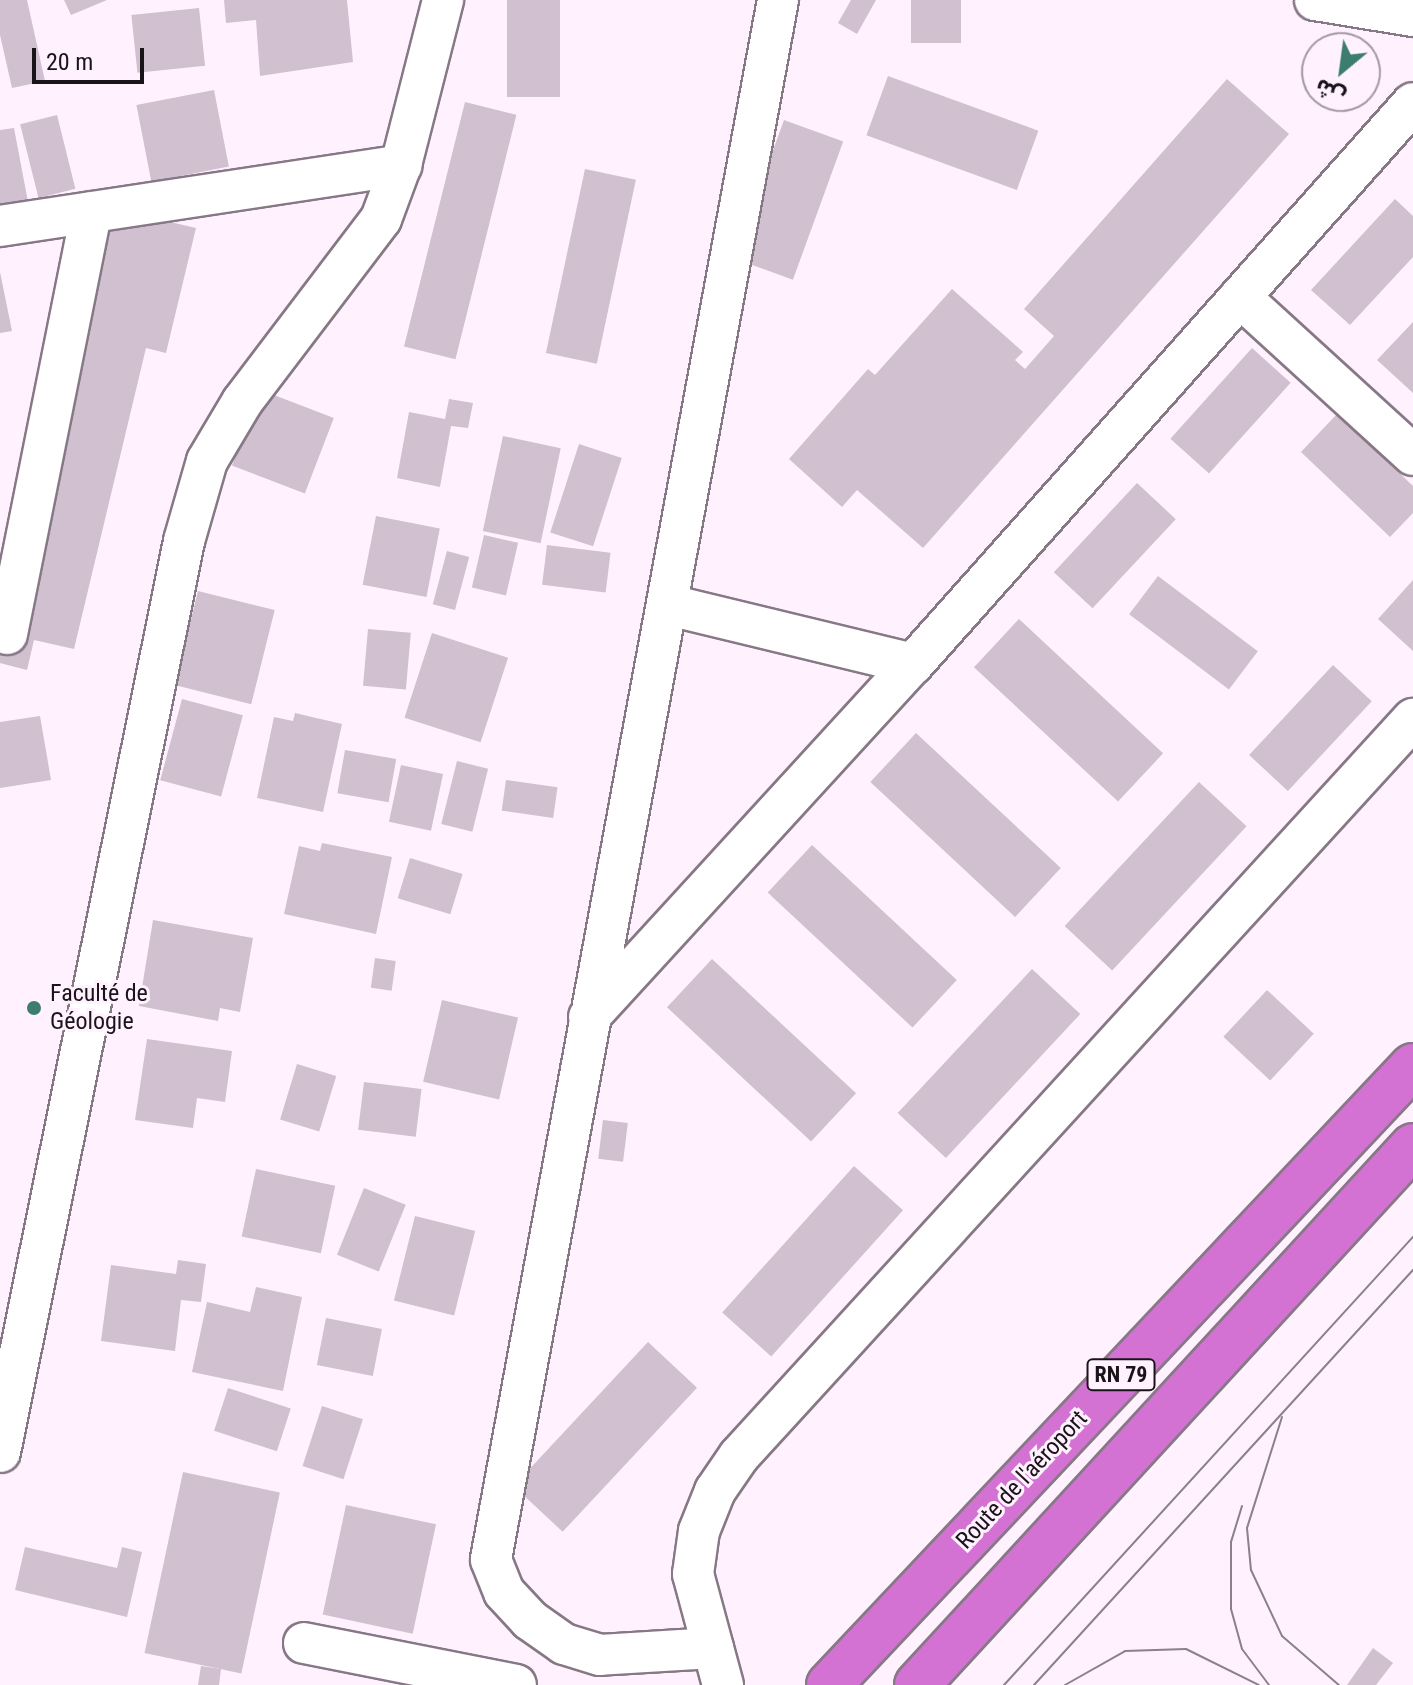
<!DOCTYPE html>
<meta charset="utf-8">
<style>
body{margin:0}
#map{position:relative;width:1413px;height:1685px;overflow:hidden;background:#fff2fe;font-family:"Roboto Condensed","Noto Sans Arabic",sans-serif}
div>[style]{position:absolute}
.building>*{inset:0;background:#d0c0d0;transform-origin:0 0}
.roads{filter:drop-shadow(2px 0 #877886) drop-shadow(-2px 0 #877886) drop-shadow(0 2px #877886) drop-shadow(0 -2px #877886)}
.minor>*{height:40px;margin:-20px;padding:0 20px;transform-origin:20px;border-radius:20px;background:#fff}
.highway>*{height:44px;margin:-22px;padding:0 22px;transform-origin:22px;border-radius:22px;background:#d472d4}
.tram>*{height:2px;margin:-1px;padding:0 1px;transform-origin:1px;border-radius:1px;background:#8a8189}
.dots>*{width:22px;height:22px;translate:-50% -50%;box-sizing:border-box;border:4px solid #fff2fe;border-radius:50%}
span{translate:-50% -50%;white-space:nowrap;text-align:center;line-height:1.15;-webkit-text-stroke:6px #fff2fe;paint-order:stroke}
.shield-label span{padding:2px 6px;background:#fff2fe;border:2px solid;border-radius:6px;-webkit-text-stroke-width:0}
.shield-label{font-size:22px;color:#191419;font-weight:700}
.poi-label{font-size:24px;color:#191419}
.left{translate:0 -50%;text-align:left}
.street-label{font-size:24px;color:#191419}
.north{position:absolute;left:1301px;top:32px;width:80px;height:80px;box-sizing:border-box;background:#fff2fe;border:2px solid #a399a2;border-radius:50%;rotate:209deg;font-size:22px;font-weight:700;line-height:32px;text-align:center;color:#191419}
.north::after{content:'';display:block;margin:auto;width:28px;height:36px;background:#3c7d6e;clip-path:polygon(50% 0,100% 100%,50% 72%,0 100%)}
.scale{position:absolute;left:32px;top:48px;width:112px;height:36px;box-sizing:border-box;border:4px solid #191419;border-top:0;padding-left:10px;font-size:24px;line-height:28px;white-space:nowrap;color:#191419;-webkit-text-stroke:6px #fff2fe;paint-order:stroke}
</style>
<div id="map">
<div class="building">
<div style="clip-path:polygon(0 0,27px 0,45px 81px,12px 88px,0 35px)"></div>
<div style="clip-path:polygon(64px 0,107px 0,71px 15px)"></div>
<div style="clip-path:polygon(224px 0,347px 0,353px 62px,260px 76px,256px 20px,226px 23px)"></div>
<div style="left:507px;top:0;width:53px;height:97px"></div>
<div style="clip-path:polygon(851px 0,876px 0,857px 34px,838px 23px)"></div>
<div style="left:911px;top:0;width:50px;height:43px"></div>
<div style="left:199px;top:8px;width:58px;height:68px;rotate:84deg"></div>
<div style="left:888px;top:76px;width:160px;height:63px;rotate:20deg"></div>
<div style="clip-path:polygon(1227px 79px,1289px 134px,923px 548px,857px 490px,842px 507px,789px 459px,868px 369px,875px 375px,952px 289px,1023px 352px,1015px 360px,1025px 369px,1054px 336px,1024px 309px)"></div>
<div style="left:214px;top:90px;width:78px;height:79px;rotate:79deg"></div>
<div style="left:465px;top:102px;width:53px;height:252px;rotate:14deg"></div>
<div style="left:57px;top:115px;width:76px;height:38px;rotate:76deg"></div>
<div style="left:784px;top:120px;width:63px;height:147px;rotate:20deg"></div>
<div style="clip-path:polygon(14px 128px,28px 202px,0 207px,0 130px)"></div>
<div style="left:585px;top:169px;width:52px;height:188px;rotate:12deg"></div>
<div style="clip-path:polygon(1395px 199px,1413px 216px,1413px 257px,1350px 325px,1311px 290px)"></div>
<div style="clip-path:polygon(115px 209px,196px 228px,166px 353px,146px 348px,74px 649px,34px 640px,27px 670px,0 663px,0 648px,38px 530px)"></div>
<div style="clip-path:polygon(0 272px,12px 331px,0 333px)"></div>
<div style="clip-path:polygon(1413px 322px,1413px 393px,1377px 360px)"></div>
<div style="left:1252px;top:348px;width:52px;height:122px;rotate:42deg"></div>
<div style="left:261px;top:390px;width:78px;height:81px;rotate:21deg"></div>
<div style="clip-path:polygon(449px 399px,473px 403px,468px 428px,451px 426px,440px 487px,397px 478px,409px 412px,445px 419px)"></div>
<div style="clip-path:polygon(1337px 414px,1413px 486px,1413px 513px,1390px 537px,1301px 452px)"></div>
<div style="left:503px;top:436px;width:59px;height:97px;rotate:12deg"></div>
<div style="left:579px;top:444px;width:45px;height:93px;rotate:18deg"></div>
<div style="left:1137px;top:483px;width:53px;height:122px;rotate:43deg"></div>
<div style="left:376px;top:516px;width:65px;height:70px;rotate:11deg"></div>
<div style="left:484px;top:535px;width:35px;height:54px;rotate:13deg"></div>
<div style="left:547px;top:545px;width:64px;height:40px;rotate:7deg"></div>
<div style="left:447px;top:551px;width:23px;height:55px;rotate:15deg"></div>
<div style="left:1158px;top:576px;width:125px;height:48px;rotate:37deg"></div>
<div style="clip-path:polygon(1413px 580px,1413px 651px,1378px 619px)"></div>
<div style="left:198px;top:591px;width:79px;height:97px;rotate:14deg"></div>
<div style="left:1019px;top:619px;width:197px;height:66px;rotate:43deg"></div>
<div style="left:368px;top:629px;width:43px;height:57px;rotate:5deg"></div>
<div style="left:432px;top:633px;width:80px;height:89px;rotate:18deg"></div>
<div style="left:1333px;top:665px;width:53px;height:123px;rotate:43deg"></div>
<div style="left:182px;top:699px;width:63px;height:84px;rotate:15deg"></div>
<div style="clip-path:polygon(295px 713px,342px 724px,323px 812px,257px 798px,274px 717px,293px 721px)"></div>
<div style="clip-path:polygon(40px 716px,51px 780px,0 788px,0 722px)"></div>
<div style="left:916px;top:733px;width:198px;height:67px;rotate:43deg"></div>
<div style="left:345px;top:750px;width:52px;height:44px;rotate:10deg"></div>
<div style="left:457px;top:761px;width:32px;height:65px;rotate:14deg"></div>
<div style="left:401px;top:765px;width:43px;height:58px;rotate:12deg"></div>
<div style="left:506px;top:780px;width:52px;height:31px;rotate:8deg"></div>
<div style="left:1199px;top:782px;width:65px;height:197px;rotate:43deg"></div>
<div style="clip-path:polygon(322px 843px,392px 857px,376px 934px,284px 914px,299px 846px,320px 851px)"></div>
<div style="left:812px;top:845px;width:198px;height:65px;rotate:43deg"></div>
<div style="left:410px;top:858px;width:55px;height:42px;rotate:17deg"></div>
<div style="clip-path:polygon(153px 920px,253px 938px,240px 1012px,220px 1008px,218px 1021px,139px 1006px)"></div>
<div style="left:375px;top:958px;width:21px;height:30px;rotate:8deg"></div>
<div style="left:712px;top:959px;width:197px;height:66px;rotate:43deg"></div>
<div style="left:1032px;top:969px;width:66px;height:197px;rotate:43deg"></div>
<div style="left:1267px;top:990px;width:64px;height:64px;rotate:43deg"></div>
<div style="left:442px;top:1000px;width:78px;height:84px;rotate:13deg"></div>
<div style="clip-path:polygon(147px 1039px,232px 1051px,225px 1102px,197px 1098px,193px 1128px,135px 1120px)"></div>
<div style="left:297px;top:1064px;width:41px;height:58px;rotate:17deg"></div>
<div style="left:364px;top:1082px;width:58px;height:48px;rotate:7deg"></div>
<div style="left:603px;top:1120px;width:25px;height:39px;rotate:7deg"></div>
<div style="left:854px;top:1166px;width:66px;height:197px;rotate:42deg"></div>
<div style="left:256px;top:1169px;width:81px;height:69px;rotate:12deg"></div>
<div style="left:364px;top:1188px;width:45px;height:72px;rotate:22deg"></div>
<div style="left:415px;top:1216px;width:62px;height:87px;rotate:14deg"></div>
<div style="clip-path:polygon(178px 1260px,206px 1264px,201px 1302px,181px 1300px,175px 1351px,101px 1341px,111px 1265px,176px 1274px)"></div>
<div style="clip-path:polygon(256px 1287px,302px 1297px,283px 1391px,192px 1372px,207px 1302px,250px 1312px)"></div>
<div style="left:326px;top:1318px;width:57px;height:48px;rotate:11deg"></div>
<div style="left:648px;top:1342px;width:67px;height:197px;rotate:43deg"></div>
<div style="left:228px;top:1388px;width:66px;height:45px;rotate:18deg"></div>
<div style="left:322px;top:1406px;width:43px;height:63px;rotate:18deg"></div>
<div style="left:183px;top:1472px;width:99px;height:185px;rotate:12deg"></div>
<div style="left:346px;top:1505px;width:92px;height:112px;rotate:12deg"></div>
<div style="clip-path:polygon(25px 1547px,117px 1568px,122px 1547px,142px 1552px,127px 1617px,15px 1590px)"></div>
<div style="clip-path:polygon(1373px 1648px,1393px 1663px,1376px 1685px,1347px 1685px)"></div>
<div style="clip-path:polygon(201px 1666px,221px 1669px,219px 1685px,198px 1685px)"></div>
</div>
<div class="roads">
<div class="minor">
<div style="left:1315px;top:0;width:99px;rotate:9.3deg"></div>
<div style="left:0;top:226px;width:406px;rotate:-8.6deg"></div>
<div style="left:1240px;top:297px;width:234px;rotate:42.4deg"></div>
<div style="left:669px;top:605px;width:251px;rotate:13.6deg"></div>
<div style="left:7px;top:634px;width:430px;rotate:-78.7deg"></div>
<div style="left:589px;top:1017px;width:479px;rotate:-47.5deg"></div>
<div style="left:913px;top:664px;width:751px;rotate:-48.29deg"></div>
<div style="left:0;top:1452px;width:929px;rotate:-78.58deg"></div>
<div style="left:184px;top:541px;width:83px;rotate:-74deg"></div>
<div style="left:207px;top:461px;width:69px;rotate:-59.3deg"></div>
<div style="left:242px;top:402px;width:230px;rotate:-52.8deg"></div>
<div style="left:381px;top:219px;width:58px;rotate:-69.7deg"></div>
<div style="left:401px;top:165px;width:170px;rotate:-75.7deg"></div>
<div style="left:304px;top:1643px;width:216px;rotate:11.2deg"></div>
<div style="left:713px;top:1648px;width:113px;rotate:176.5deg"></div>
<div style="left:600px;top:1655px;width:38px;rotate:-163deg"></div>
<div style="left:564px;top:1644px;width:42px;rotate:-144.8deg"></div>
<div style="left:530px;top:1620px;width:38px;rotate:-133deg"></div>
<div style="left:504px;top:1592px;width:35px;rotate:-112deg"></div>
<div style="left:491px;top:1559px;width:1585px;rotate:-79.57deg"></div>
<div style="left:723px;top:1685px;width:115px;rotate:-105.1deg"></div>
<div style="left:693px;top:1574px;width:43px;rotate:-82.1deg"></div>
<div style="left:699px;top:1531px;width:43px;rotate:-68.2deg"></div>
<div style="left:715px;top:1491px;width:42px;rotate:-55.6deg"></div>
<div style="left:739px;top:1456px;width:999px;rotate:-47.56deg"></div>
</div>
<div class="highway">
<div style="left:829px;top:1685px;width:851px;rotate:-46.67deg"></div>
<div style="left:917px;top:1685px;width:732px;rotate:-47.38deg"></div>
</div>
</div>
<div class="tram">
<div style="left:1282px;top:1417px;width:116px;rotate:107.5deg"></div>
<div style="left:1247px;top:1528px;width:42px;rotate:84.6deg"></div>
<div style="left:1251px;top:1570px;width:73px;rotate:64.8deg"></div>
<div style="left:1282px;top:1636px;width:75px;rotate:40.7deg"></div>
<div style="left:1242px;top:1506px;width:38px;rotate:107deg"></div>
<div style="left:1231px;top:1542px;width:67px;rotate:90deg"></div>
<div style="left:1231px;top:1609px;width:41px;rotate:74.6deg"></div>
<div style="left:1242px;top:1649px;width:45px;rotate:53.1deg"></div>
<div style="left:1004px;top:1685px;width:607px;rotate:-47.61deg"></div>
<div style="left:1034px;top:1685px;width:562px;rotate:-47.6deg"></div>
<div style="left:1065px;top:1685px;width:69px;rotate:-29.5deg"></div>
<div style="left:1125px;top:1651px;width:61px;rotate:-1.9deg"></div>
<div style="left:1186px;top:1649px;width:81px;rotate:26.3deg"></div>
</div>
<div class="dots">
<div style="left:34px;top:1008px;background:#3c7d6e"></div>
</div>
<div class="shield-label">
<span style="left:1121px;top:1375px">RN 79</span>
</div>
<div class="poi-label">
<span class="left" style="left:50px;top:1008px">Faculté de<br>Géologie</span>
</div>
<div class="street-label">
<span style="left:1022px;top:1480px;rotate:-47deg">Route de l'aéroport</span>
</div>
<div class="north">ش</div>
<div class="scale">20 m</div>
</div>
